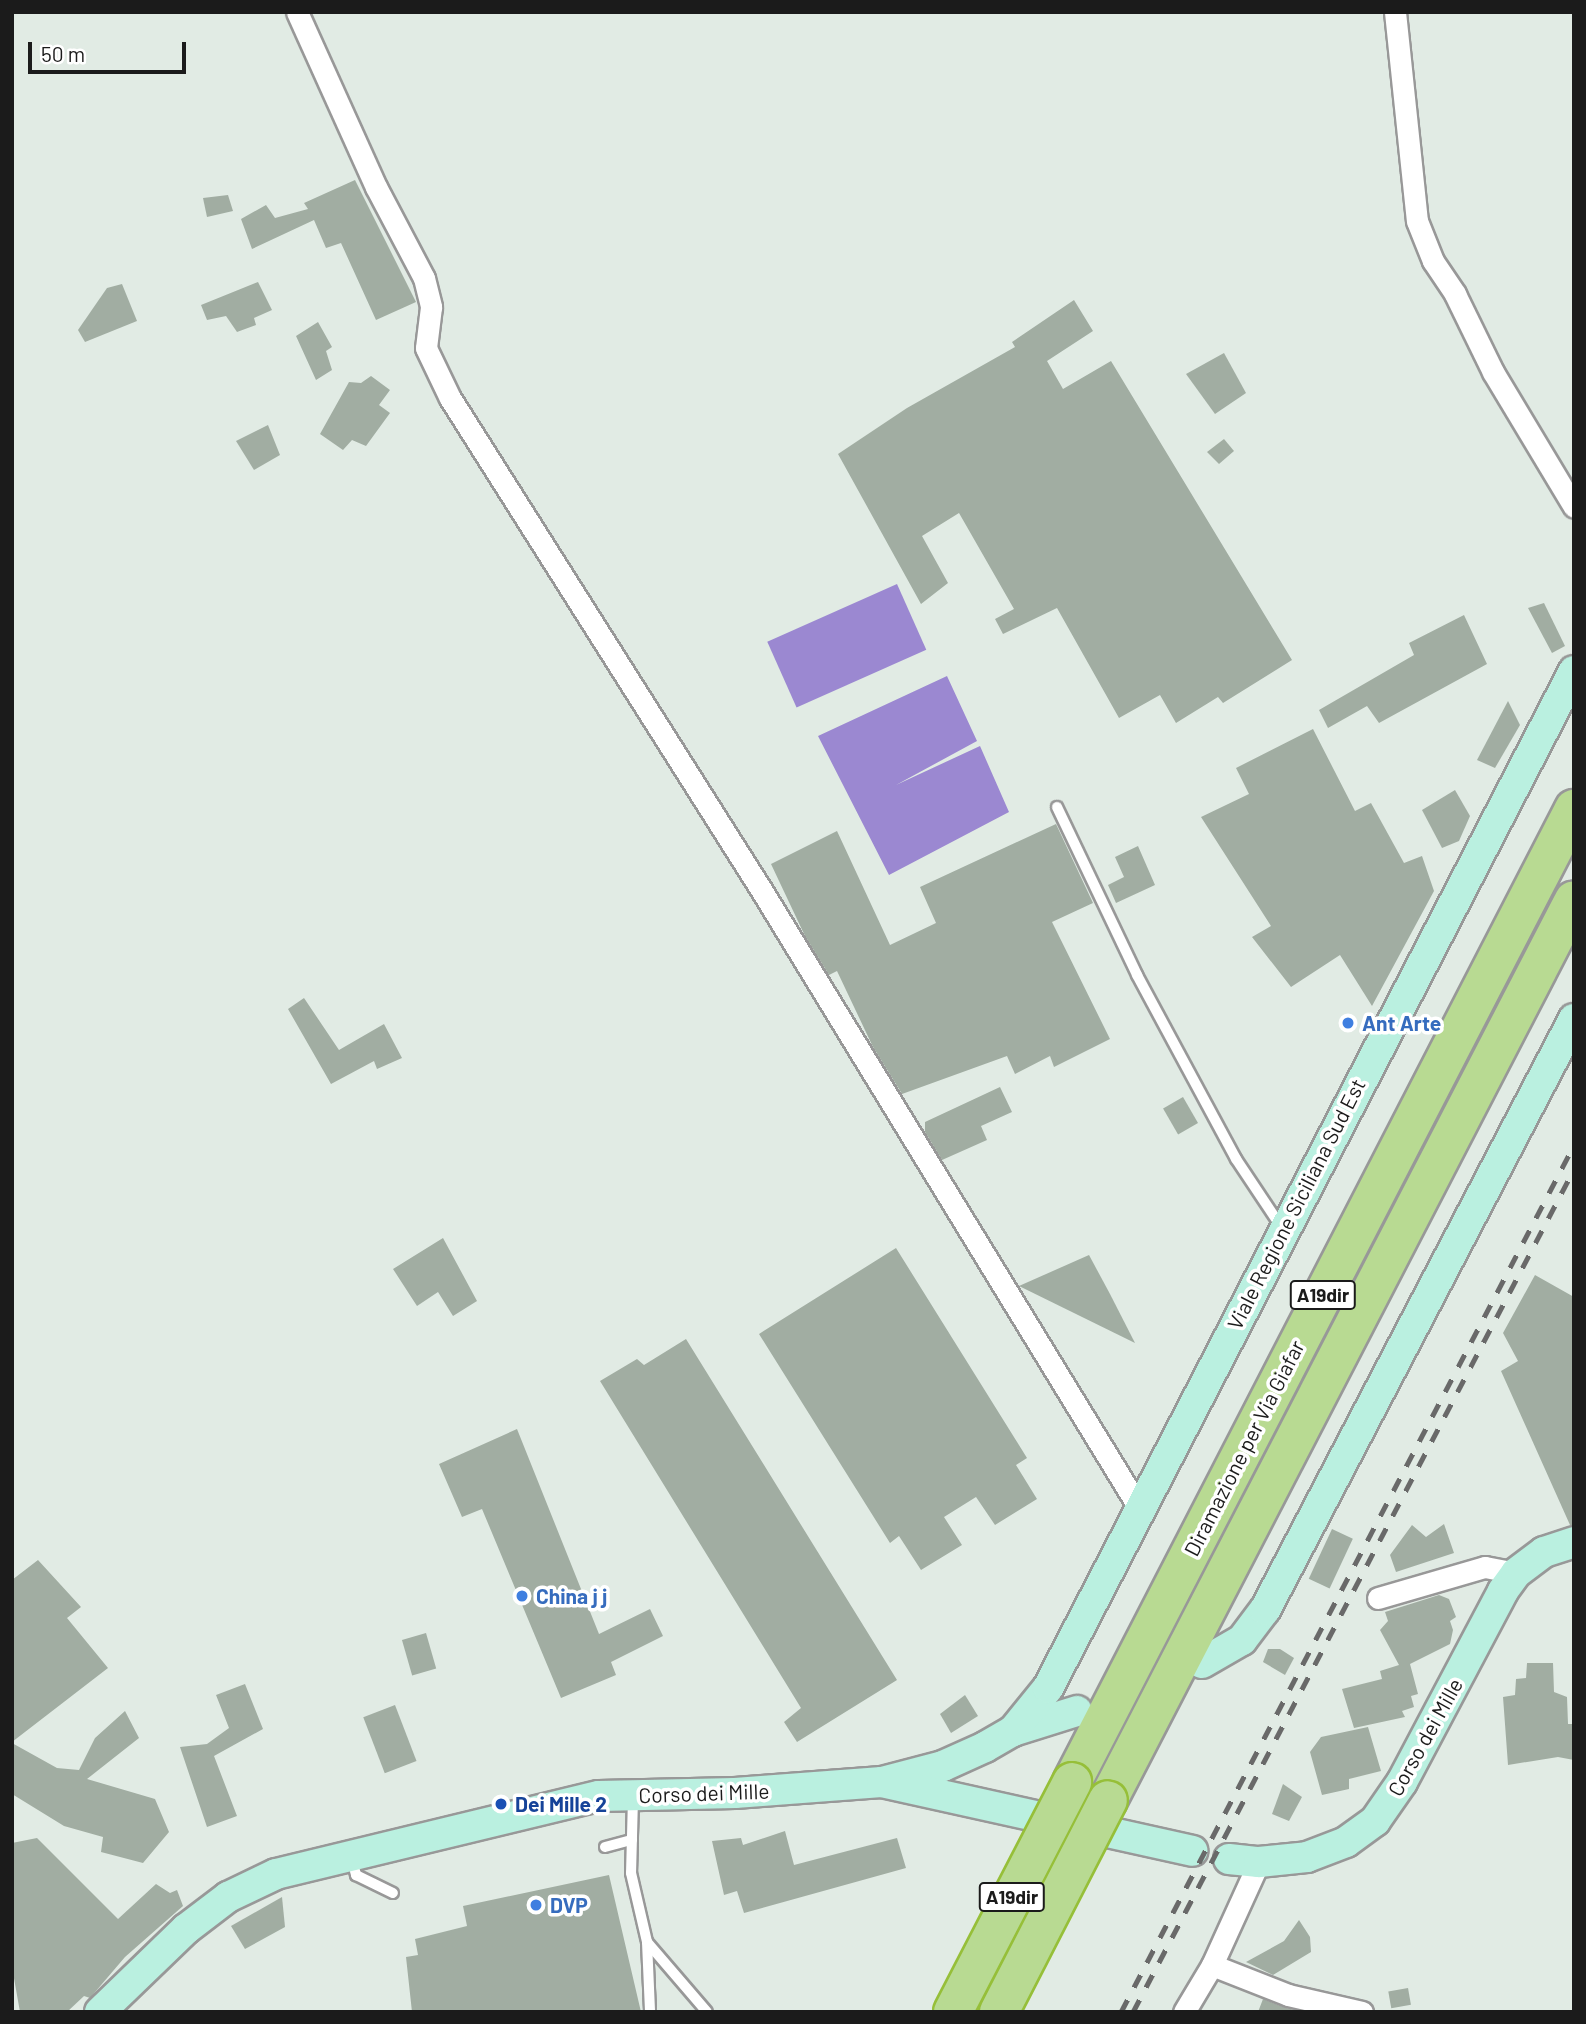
<!DOCTYPE html>
<style>
body{margin:0}
#map{position:relative;width:1586px;height:2024px;overflow:hidden;background:#e1ebe4;font-family:Barlow,sans-serif}
div>[style]{position:absolute}
.pitch>*{inset:0;background:#9b88d1;transform-origin:0 0}
.building>*{inset:0;background:#a1ada2;transform-origin:0 0}
.roads{filter:drop-shadow(2px 0 #989898) drop-shadow(-2px 0 #989898) drop-shadow(0 2px #989898) drop-shadow(0 -2px #989898)}
.lane>*{height:10px;margin:-5px;padding:0 5px;transform-origin:5px;border-radius:5px;background:#fff}
.street>*{height:21px;margin:-10.5px;padding:0 10.5px;transform-origin:10.5px;border-radius:10.5px;background:#fff}
.secondary>*{height:30px;margin:-15px;padding:0 15px;transform-origin:15px;border-radius:15px;background:#baf0e0}
.highway>*{height:38px;margin:-19px;padding:0 19px;transform-origin:19px;border-radius:19px;background:#b8da92}
.rail>*{height:5px;margin-top:-2.5px;transform-origin:0;background:repeating-linear-gradient(90deg,#696969 0 14px,transparent 0 28px)}
.bridges{filter:drop-shadow(2px 0 #96bf39) drop-shadow(-2px 0 #96bf39) drop-shadow(0 2px #96bf39) drop-shadow(0 -2px #96bf39)}
.highway-bridge>*{height:38px;margin:-19px;padding:0 19px;transform-origin:19px;border-radius:19px;background:#b8da92}
.dots>*{width:19px;height:19px;translate:-50% -50%;box-sizing:border-box;border:4px solid #fff;border-radius:50%}
span{translate:-50% -50%;white-space:nowrap;text-align:center;line-height:1.15;-webkit-text-stroke:7px #fff;paint-order:stroke}
.shield-label span{padding:2px 5px;background:#fff;border:2px solid;border-radius:5px;-webkit-text-stroke-width:0}
.shield-label{font-size:19px;color:#1b1b1b;font-weight:700}
.shop-label{font-size:21px;color:#366cbe;font-weight:700}
.left{translate:0 -50%;text-align:left}
.street-label{font-size:21px;color:#1b1b1b}
.transit-label{font-size:21px;color:#164399;font-weight:700}
.frame{position:absolute;inset:0;border:14px solid #1b1b1b;pointer-events:none}
.scale{position:absolute;left:28px;top:42px;width:158px;height:32px;box-sizing:border-box;border:4px solid #1b1b1b;border-top:0;padding-left:9px;font-size:21px;line-height:24px;white-space:nowrap;color:#1b1b1b;-webkit-text-stroke:5px #fff;paint-order:stroke}
</style>
<div id="map">
<div class="pitch">
<div style="left:897px;top:584px;width:72px;height:142px;rotate:66deg"></div>
<div style="clip-path:polygon(947px 676px,977px 741px,896px 785px,980px 746px,1009px 812px,889px 875px,818px 736px)"></div>
</div>
<div class="building">
<div style="clip-path:polygon(355px 180px,416px 302px,376px 320px,341px 243px,326px 248px,314px 220px,252px 249px,241px 219px,266px 205px,275px 218px,308px 209px,304px 203px)"></div>
<div style="clip-path:polygon(228px 195px,233px 211px,207px 217px,203px 198px)"></div>
<div style="clip-path:polygon(258px 282px,272px 310px,254px 318px,256px 325px,237px 332px,226px 316px,207px 320px,201px 305px)"></div>
<div style="clip-path:polygon(122px 284px,137px 321px,85px 342px,78px 330px,107px 288px)"></div>
<div style="clip-path:polygon(1074px 300px,1093px 331px,1047px 361px,1063px 389px,1111px 361px,1292px 660px,1223px 703px,1218px 697px,1176px 723px,1160px 695px,1119px 718px,1057px 608px,1003px 634px,995px 619px,1014px 609px,959px 513px,922px 536px,948px 583px,921px 604px,838px 454px,907px 408px,1015px 347px,1012px 342px)"></div>
<div style="clip-path:polygon(318px 322px,332px 347px,326px 351px,332px 370px,316px 380px,296px 336px)"></div>
<div style="clip-path:polygon(1224px 353px,1246px 393px,1215px 414px,1186px 374px)"></div>
<div style="clip-path:polygon(371px 376px,390px 390px,379px 405px,390px 413px,366px 446px,352px 440px,343px 450px,320px 434px,349px 382px,361px 383px)"></div>
<div style="clip-path:polygon(268px 425px,280px 455px,254px 470px,236px 441px)"></div>
<div style="clip-path:polygon(1224px 439px,1234px 451px,1219px 464px,1207px 452px)"></div>
<div style="clip-path:polygon(1544px 603px,1565px 646px,1552px 653px,1528px 608px)"></div>
<div style="clip-path:polygon(1464px 615px,1487px 664px,1379px 723px,1367px 706px,1328px 728px,1319px 710px,1414px 655px,1409px 643px)"></div>
<div style="clip-path:polygon(1508px 701px,1520px 725px,1495px 768px,1477px 760px)"></div>
<div style="clip-path:polygon(1313px 729px,1355px 811px,1371px 803px,1404px 863px,1422px 856px,1434px 891px,1372px 1006px,1340px 955px,1291px 987px,1252px 937px,1271px 926px,1201px 817px,1249px 794px,1236px 768px)"></div>
<div style="clip-path:polygon(1455px 790px,1470px 816px,1459px 841px,1442px 848px,1422px 810px)"></div>
<div style="clip-path:polygon(1056px 824px,1093px 903px,1052px 922px,1110px 1039px,1054px 1067px,1050px 1056px,1015px 1074px,1007px 1056px,902px 1094px,873px 1047px,837px 971px,829px 975px,805px 936px,771px 864px,837px 831px,890px 945px,936px 923px,920px 887px)"></div>
<div style="clip-path:polygon(1138px 846px,1155px 885px,1116px 903px,1108px 885px,1124px 877px,1115px 857px)"></div>
<div style="clip-path:polygon(304px 998px,339px 1050px,384px 1024px,402px 1058px,377px 1069px,374px 1061px,331px 1084px,288px 1009px)"></div>
<div style="clip-path:polygon(1000px 1087px,1012px 1112px,981px 1126px,987px 1140px,942px 1160px,925px 1132px,925px 1122px)"></div>
<div style="left:1183px;top:1097px;width:30px;height:23px;rotate:60deg"></div>
<div style="clip-path:polygon(443px 1238px,477px 1301px,453px 1316px,438px 1292px,417px 1306px,393px 1269px)"></div>
<div style="clip-path:polygon(896px 1248px,1027px 1458px,1016px 1465px,1037px 1499px,995px 1525px,976px 1497px,944px 1517px,962px 1545px,921px 1570px,899px 1536px,890px 1543px,759px 1334px)"></div>
<div style="clip-path:polygon(1089px 1255px,1110px 1294px,1135px 1343px,1019px 1286px)"></div>
<div style="clip-path:polygon(1535px 1275px,1574px 1297px,1574px 1525px,1570px 1525px,1501px 1371px,1518px 1361px,1503px 1333px)"></div>
<div style="clip-path:polygon(686px 1339px,897px 1680px,797px 1742px,784px 1722px,801px 1708px,600px 1381px,637px 1359px,644px 1365px)"></div>
<div style="clip-path:polygon(517px 1429px,599px 1634px,650px 1609px,663px 1636px,611px 1662px,616px 1675px,561px 1698px,482px 1509px,462px 1517px,439px 1464px)"></div>
<div style="clip-path:polygon(1444px 1524px,1454px 1553px,1396px 1572px,1390px 1555px,1412px 1525px,1426px 1537px)"></div>
<div style="left:1332px;top:1529px;width:23px;height:55px;rotate:25deg"></div>
<div style="clip-path:polygon(38px 1560px,81px 1607px,67px 1618px,108px 1668px,12px 1742px,12px 1580px)"></div>
<div style="clip-path:polygon(1439px 1595px,1449px 1599px,1456px 1617px,1450px 1621px,1453px 1630px,1450px 1644px,1410px 1664px,1418px 1694px,1411px 1696px,1414px 1707px,1402px 1711px,1405px 1717px,1354px 1728px,1342px 1689px,1382px 1679px,1380px 1671px,1399px 1665px,1380px 1630px,1388px 1621px,1385px 1612px)"></div>
<div style="left:426px;top:1633px;width:37px;height:25px;rotate:74deg"></div>
<div style="clip-path:polygon(1268px 1649px,1280px 1649px,1294px 1658px,1285px 1675px,1263px 1662px)"></div>
<div style="clip-path:polygon(1527px 1663px,1553px 1663px,1554px 1692px,1567px 1697px,1568px 1724px,1574px 1724px,1574px 1760px,1558px 1757px,1508px 1765px,1503px 1697px,1515px 1695px,1516px 1679px,1526px 1678px)"></div>
<div style="clip-path:polygon(245px 1684px,263px 1729px,214px 1756px,237px 1816px,207px 1827px,180px 1747px,207px 1744px,229px 1728px,216px 1695px)"></div>
<div style="clip-path:polygon(965px 1695px,978px 1716px,951px 1733px,940px 1714px)"></div>
<div style="left:395px;top:1705px;width:60px;height:34px;rotate:69deg"></div>
<div style="clip-path:polygon(125px 1711px,139px 1738px,87px 1779px,155px 1799px,169px 1832px,143px 1863px,101px 1852px,103px 1837px,64px 1826px,12px 1794px,12px 1743px,57px 1768px,79px 1770px,95px 1738px)"></div>
<div style="clip-path:polygon(1368px 1727px,1381px 1771px,1349px 1779px,1349px 1789px,1322px 1795px,1310px 1752px,1321px 1737px)"></div>
<div style="clip-path:polygon(1283px 1784px,1302px 1797px,1289px 1821px,1272px 1814px)"></div>
<div style="clip-path:polygon(785px 1831px,794px 1865px,897px 1838px,906px 1868px,744px 1913px,737px 1891px,724px 1895px,712px 1841px,741px 1838px,743px 1845px)"></div>
<div style="clip-path:polygon(37px 1838px,118px 1919px,156px 1884px,170px 1893px,177px 1890px,183px 1906px,125px 1957px,90px 1998px,84px 1996px,67px 2012px,20px 2012px,12px 1967px,12px 1843px)"></div>
<div style="clip-path:polygon(609px 1875px,641px 2012px,412px 2012px,406px 1957px,418px 1955px,415px 1939px,467px 1926px,463px 1906px)"></div>
<div style="clip-path:polygon(282px 1897px,285px 1927px,245px 1949px,231px 1926px)"></div>
<div style="clip-path:polygon(1299px 1920px,1310px 1937px,1311px 1952px,1273px 1975px,1246px 1962px,1284px 1941px)"></div>
<div style="left:1408px;top:1988px;width:17px;height:20px;rotate:80deg"></div>
<div style="clip-path:polygon(1263px 1999px,1283px 2007px,1302px 2012px,1258px 2012px)"></div>
</div>
<div class="roads">
<div class="lane">
<div style="left:1057px;top:807px;width:186px;rotate:64.5deg"></div>
<div style="left:1137px;top:975px;width:209px;rotate:61.7deg"></div>
<div style="left:1236px;top:1159px;width:83px;rotate:56.3deg"></div>
<div style="left:633px;top:1798px;width:75px;rotate:91.5deg"></div>
<div style="left:631px;top:1873px;width:71px;rotate:76.9deg"></div>
<div style="left:647px;top:1942px;width:70px;rotate:87.5deg"></div>
<div style="left:605px;top:1847px;width:28px;rotate:-15deg"></div>
<div style="left:351px;top:1857px;width:19px;rotate:74deg"></div>
<div style="left:356px;top:1875px;width:41px;rotate:25.9deg"></div>
<div style="left:647px;top:1942px;width:92px;rotate:49.4deg"></div>
</div>
<div class="street">
<div style="left:297px;top:12px;width:192px;rotate:65.7deg"></div>
<div style="left:376px;top:187px;width:103px;rotate:62.2deg"></div>
<div style="left:424px;top:278px;width:30px;rotate:76deg"></div>
<div style="left:431px;top:307px;width:41px;rotate:97deg"></div>
<div style="left:426px;top:348px;width:55px;rotate:64.4deg"></div>
<div style="left:450px;top:398px;width:583px;rotate:57.67deg"></div>
<div style="left:762px;top:891px;width:727px;rotate:58.56deg"></div>
<div style="left:1395px;top:12px;width:210px;rotate:84deg"></div>
<div style="left:1417px;top:221px;width:43px;rotate:68.2deg"></div>
<div style="left:1433px;top:261px;width:40px;rotate:56deg"></div>
<div style="left:1455px;top:294px;width:87px;rotate:64deg"></div>
<div style="left:1493px;top:372px;width:157px;rotate:59deg"></div>
<div style="left:1378px;top:1598px;width:111px;rotate:-16.2deg"></div>
<div style="left:1485px;top:1567px;width:32px;rotate:11deg"></div>
<div style="left:1212px;top:1965px;width:82px;rotate:21.5deg"></div>
<div style="left:1288px;top:1995px;width:76px;rotate:12.9deg"></div>
<div style="left:1184px;top:2012px;width:55px;rotate:-59.2deg"></div>
<div style="left:1212px;top:1965px;width:113px;rotate:-65.5deg"></div>
</div>
<div class="secondary">
<div style="left:1202px;top:1663px;width:46px;rotate:-29.9deg"></div>
<div style="left:1242px;top:1640px;width:38px;rotate:-53deg"></div>
<div style="left:1265px;top:1610px;width:667px;rotate:-62.4deg"></div>
<div style="left:1013px;top:1731px;width:67px;rotate:-17.4deg"></div>
<div style="left:882px;top:1782px;width:63px;rotate:-14.7deg"></div>
<div style="left:943px;top:1766px;width:46px;rotate:-24.3deg"></div>
<div style="left:985px;top:1747px;width:32px;rotate:-30deg"></div>
<div style="left:1013px;top:1731px;width:55px;rotate:-50.9deg"></div>
<div style="left:1048px;top:1688px;width:1145px;rotate:-62.65deg"></div>
<div style="left:1229px;top:1859px;width:30px;rotate:6deg"></div>
<div style="left:1259px;top:1862px;width:48px;rotate:-5.9deg"></div>
<div style="left:1307px;top:1857px;width:42px;rotate:-21deg"></div>
<div style="left:1346px;top:1842px;width:36px;rotate:-36deg"></div>
<div style="left:1375px;top:1821px;width:47px;rotate:-55.3deg"></div>
<div style="left:1402px;top:1782px;width:216px;rotate:-62.1deg"></div>
<div style="left:1503px;top:1591px;width:22px;rotate:-54deg"></div>
<div style="left:1516px;top:1573px;width:35px;rotate:-37deg"></div>
<div style="left:1544px;top:1552px;width:32px;rotate:-18deg"></div>
<div style="left:100px;top:2012px;width:120px;rotate:-44deg"></div>
<div style="left:186px;top:1929px;width:53px;rotate:-37.3deg"></div>
<div style="left:228px;top:1897px;width:53px;rotate:-25.6deg"></div>
<div style="left:276px;top:1874px;width:332px;rotate:-13.6deg"></div>
<div style="left:599px;top:1796px;width:136px;rotate:-1.3deg"></div>
<div style="left:735px;top:1793px;width:147px;rotate:-4.3deg"></div>
<div style="left:882px;top:1782px;width:318px;rotate:12.5deg"></div>
</div>
<div class="highway">
<div style="left:1072px;top:1782px;width:1095px;rotate:-62.71deg"></div>
<div style="left:1108px;top:1800px;width:1013px;rotate:-62.63deg"></div>
</div>
</div>
<div class="rail">
<div style="left:1121px;top:2012px;width:978px;rotate:-62.41deg"></div>
<div style="left:1133px;top:2012px;width:951px;rotate:-62.38deg"></div>
</div>
<div class="bridges">
<div class="highway-bridge">
<div style="left:953px;top:2012px;width:259px;rotate:-62.6deg"></div>
<div style="left:999px;top:2012px;width:238px;rotate:-62.8deg"></div>
</div>
</div>
<div class="dots">
<div style="left:1348px;top:1023px;background:#3f7fe0"></div>
<div style="left:522px;top:1596px;background:#3f7fe0"></div>
<div style="left:501px;top:1804px;background:#1a4fb4"></div>
<div style="left:536px;top:1905px;background:#3f7fe0"></div>
</div>
<div class="shield-label">
<span style="left:1323px;top:1295px">A19dir</span>
<span style="left:1012px;top:1897px">A19dir</span>
</div>
<div class="shop-label">
<span class="left" style="left:1362px;top:1023px">Ant Arte</span>
<span class="left" style="left:536px;top:1596px">China j j</span>
<span class="left" style="left:550px;top:1905px">DVP</span>
</div>
<div class="street-label">
<span style="left:1296px;top:1204px;rotate:-63deg">Viale Regione Siciliana Sud Est</span>
<span style="left:1244px;top:1448px;rotate:-63deg">Diramazione per Via Giafar</span>
<span style="left:1425px;top:1737px;rotate:-61deg">Corso dei Mille</span>
<span style="left:704px;top:1793px;rotate:-2deg">Corso dei Mille</span>
</div>
<div class="transit-label">
<span class="left" style="left:515px;top:1804px">Dei Mille 2</span>
</div>
<div class="frame"></div>
<div class="scale">50 m</div>
</div>
